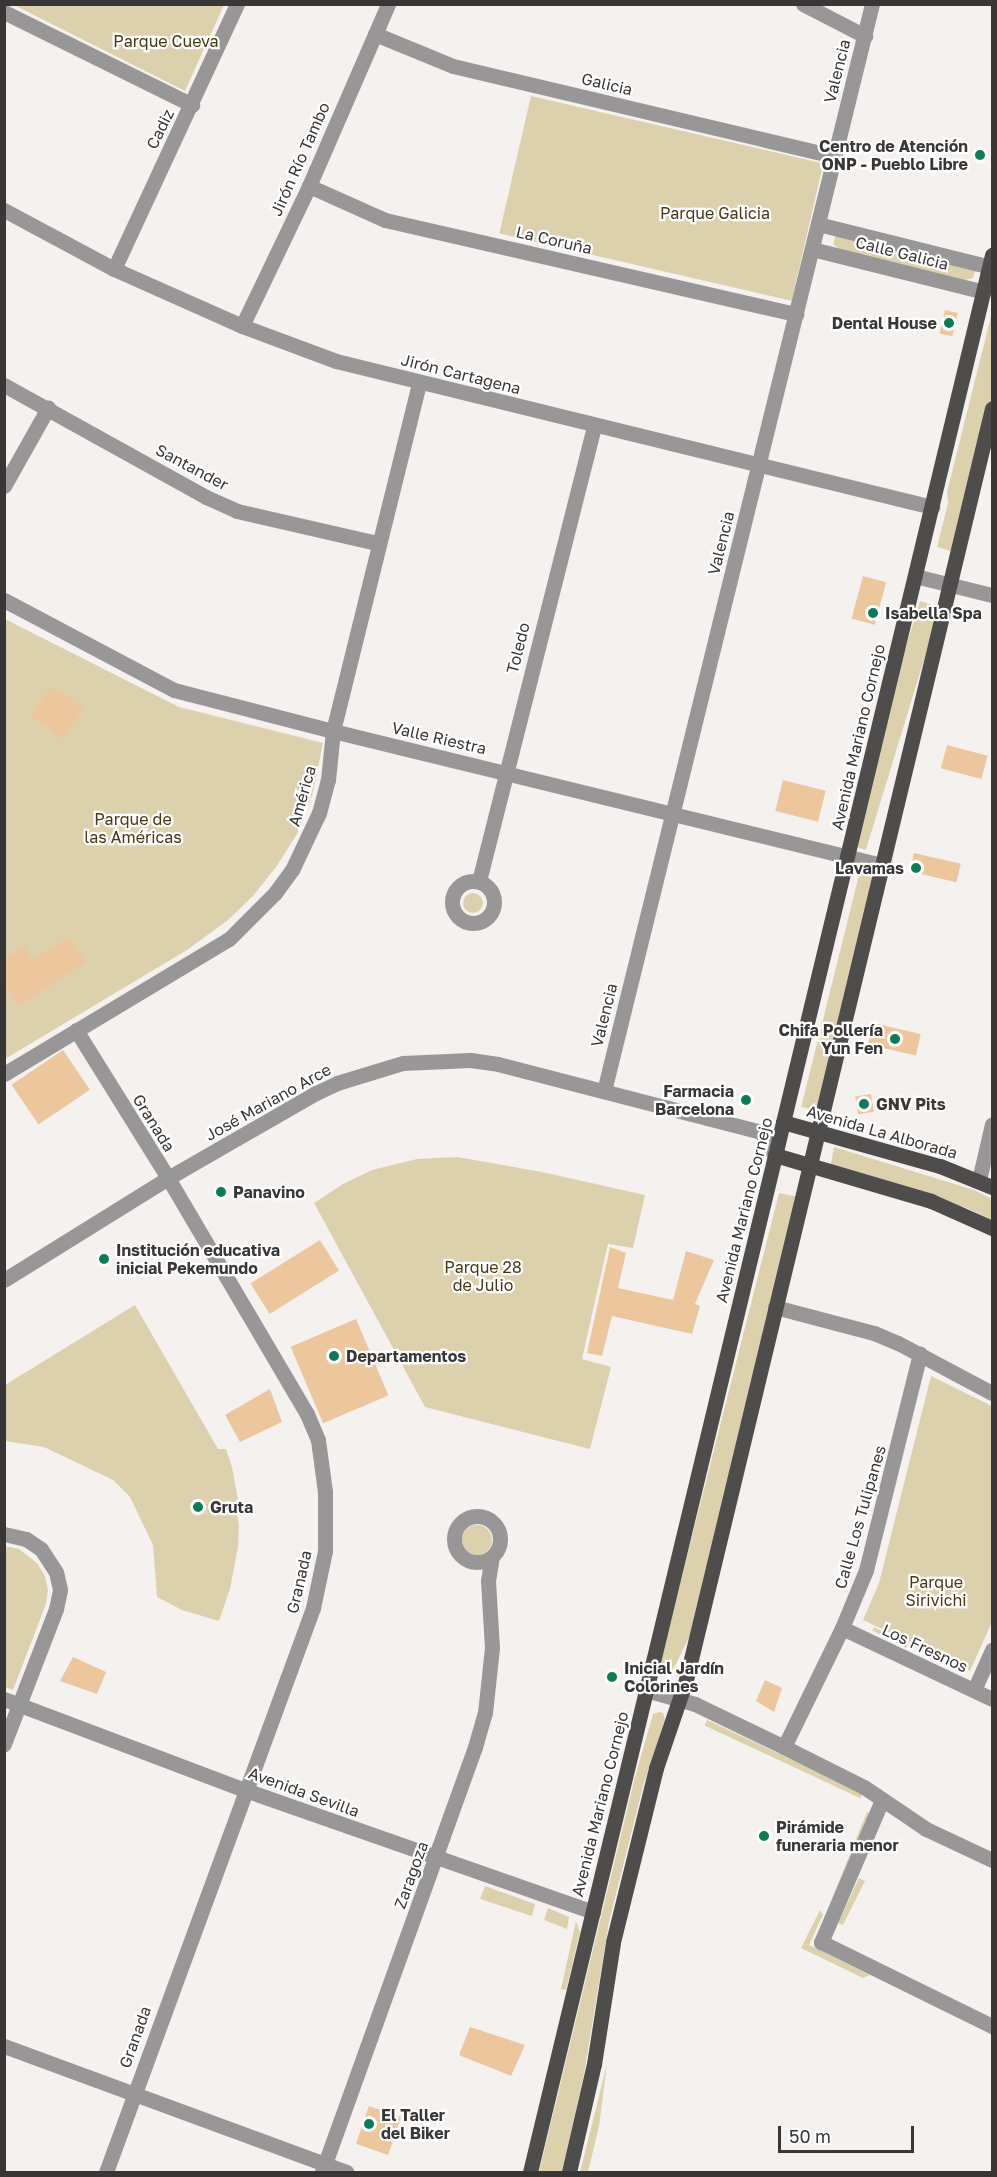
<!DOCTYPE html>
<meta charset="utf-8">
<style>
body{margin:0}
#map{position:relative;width:997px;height:2177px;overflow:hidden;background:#f5f1ef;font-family:"Golos Text",sans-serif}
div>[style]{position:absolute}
.green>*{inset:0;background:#ddd1ad;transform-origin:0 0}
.round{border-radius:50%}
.building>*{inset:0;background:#ecc69d;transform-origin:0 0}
.minor>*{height:15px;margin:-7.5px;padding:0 7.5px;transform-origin:7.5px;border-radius:7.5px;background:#989696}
.minor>.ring{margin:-7.5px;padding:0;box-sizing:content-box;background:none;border:15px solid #989696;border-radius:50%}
.major>*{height:15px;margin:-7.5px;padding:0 7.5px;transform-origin:7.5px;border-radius:7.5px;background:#4f4c4c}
.dots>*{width:16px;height:16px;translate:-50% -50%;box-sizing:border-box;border:3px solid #fff;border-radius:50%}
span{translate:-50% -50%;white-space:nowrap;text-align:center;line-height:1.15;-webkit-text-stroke:4.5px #fff;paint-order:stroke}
.park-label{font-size:16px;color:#463911}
.street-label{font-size:16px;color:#393736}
.poi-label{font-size:16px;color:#393736;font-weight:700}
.right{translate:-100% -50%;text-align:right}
.left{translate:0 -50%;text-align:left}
.frame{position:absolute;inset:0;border:6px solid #393736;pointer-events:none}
.scale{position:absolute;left:778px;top:2126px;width:136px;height:27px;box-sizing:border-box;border:3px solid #393736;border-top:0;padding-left:8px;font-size:18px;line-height:21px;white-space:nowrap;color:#393736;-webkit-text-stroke:4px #fff;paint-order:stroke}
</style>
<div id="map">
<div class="green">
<div style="clip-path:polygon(14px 5px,224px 4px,224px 5px,185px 91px)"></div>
<div style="left:531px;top:96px;width:300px;height:141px;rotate:13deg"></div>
<div style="clip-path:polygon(837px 231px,976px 268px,973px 278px,966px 280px,839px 249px,833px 244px)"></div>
<div style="clip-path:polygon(992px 312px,992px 401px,957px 553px,937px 547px,948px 503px,947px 492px)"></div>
<div style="left:920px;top:601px;width:21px;height:254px;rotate:17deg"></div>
<div style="clip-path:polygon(5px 619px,179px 707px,323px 743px,313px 792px,297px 834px,276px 867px,253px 896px,228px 920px,187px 950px,5px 1059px)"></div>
<div style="left:860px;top:871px;width:16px;height:243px;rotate:14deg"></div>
<div class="round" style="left:463px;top:893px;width:20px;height:20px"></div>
<div style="clip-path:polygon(834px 1147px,974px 1190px,992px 1199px,992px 1220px,967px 1208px,830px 1168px)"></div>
<div style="clip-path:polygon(457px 1157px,542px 1172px,645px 1195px,633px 1248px,608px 1244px,582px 1359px,611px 1367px,590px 1449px,425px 1407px,314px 1203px,343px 1184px,372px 1170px,417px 1159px)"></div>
<div style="clip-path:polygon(779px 1193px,799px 1197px,693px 1629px,673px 1670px,659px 1667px)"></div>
<div style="clip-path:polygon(135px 1305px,218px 1449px,226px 1449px,232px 1467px,238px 1499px,235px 1502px,239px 1526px,238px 1547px,230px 1589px,219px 1621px,182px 1610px,157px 1597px,153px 1545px,130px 1497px,113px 1480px,44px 1447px,5px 1441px,5px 1385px)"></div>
<div style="clip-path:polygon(931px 1376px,992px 1406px,992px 1622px,970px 1671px,863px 1620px,879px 1583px)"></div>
<div class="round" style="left:462px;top:1525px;width:30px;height:30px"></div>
<div style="clip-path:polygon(5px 1546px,19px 1549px,37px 1563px,45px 1576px,48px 1590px,46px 1604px,13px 1690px,5px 1687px)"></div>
<div style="left:874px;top:1627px;width:38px;height:4px;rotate:27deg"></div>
<div style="clip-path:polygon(659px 1712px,663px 1713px,665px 1720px,644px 1783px,609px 1922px,584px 2074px,562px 2172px,539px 2172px,635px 1777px,653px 1714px)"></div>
<div style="left:707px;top:1720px;width:172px;height:6px;rotate:25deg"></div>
<div style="left:867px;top:1812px;width:5px;height:103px;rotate:22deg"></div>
<div style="clip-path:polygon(859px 1878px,865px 1881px,843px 1925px,838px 1923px)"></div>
<div style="clip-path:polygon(485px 1886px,535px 1904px,532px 1916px,480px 1899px)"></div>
<div style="clip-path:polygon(548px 1908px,569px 1917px,567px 1929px,544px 1920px)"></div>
<div style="clip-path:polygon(820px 1910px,823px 1915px,809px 1945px,870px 1975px,863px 1978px,801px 1948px)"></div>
<div style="clip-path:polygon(576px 1921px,580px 1932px,566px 1990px,561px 1989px)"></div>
<div style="clip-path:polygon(607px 2064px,599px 2126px,588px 2172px,580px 2172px)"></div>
</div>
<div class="building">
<div style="left:945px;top:310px;width:13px;height:24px;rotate:13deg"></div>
<div style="left:863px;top:576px;width:24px;height:44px;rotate:15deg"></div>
<div style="left:52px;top:686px;width:39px;height:37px;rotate:35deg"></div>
<div style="left:947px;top:745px;width:42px;height:24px;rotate:15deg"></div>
<div style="left:783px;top:780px;width:44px;height:32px;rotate:14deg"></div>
<div style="left:914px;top:853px;width:48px;height:19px;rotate:13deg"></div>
<div style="clip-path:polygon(69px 937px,86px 962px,19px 1006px,4px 984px,4px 959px,24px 946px,33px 960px)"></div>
<div style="left:873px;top:1023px;width:49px;height:22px;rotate:13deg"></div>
<div style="left:63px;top:1050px;width:48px;height:62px;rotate:56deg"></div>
<div style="left:871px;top:1094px;width:18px;height:16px;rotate:81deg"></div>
<div style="left:320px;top:1240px;width:36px;height:82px;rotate:58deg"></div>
<div style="clip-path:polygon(610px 1247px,626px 1253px,618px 1288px,673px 1300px,686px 1251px,714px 1260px,695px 1304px,700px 1306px,692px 1334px,612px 1316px,602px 1356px,587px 1353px)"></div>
<div style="left:356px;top:1319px;width:83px;height:71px;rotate:67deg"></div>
<div style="clip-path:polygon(270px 1389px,282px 1422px,240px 1442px,225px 1415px)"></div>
<div style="clip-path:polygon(73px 1657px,106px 1672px,97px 1694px,60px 1681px)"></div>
<div style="clip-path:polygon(765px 1680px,782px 1688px,774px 1712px,756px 1701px)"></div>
<div style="clip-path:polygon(470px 2027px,525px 2045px,511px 2076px,459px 2055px)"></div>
<div style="left:369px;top:2106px;width:34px;height:40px;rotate:19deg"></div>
</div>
<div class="minor">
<div style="left:803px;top:4px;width:70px;rotate:27.3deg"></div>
<div style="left:4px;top:12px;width:210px;rotate:26.3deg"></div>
<div style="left:375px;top:34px;width:84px;rotate:22.3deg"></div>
<div style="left:453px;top:66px;width:392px;rotate:13.3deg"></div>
<div style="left:309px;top:186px;width:83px;rotate:24.1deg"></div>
<div style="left:385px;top:220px;width:422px;rotate:12.9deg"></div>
<div style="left:4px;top:210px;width:125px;rotate:28.2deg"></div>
<div style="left:114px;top:269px;width:140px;rotate:24deg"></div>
<div style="left:242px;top:326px;width:100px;rotate:20.4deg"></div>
<div style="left:336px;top:361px;width:614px;rotate:13.76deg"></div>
<div style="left:818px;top:224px;width:177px;rotate:14deg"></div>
<div style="left:812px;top:249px;width:177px;rotate:14deg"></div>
<div style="left:114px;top:269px;width:292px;rotate:-65.1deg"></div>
<div style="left:242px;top:326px;width:155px;rotate:-64.4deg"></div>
<div style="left:309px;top:186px;width:198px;rotate:-66.5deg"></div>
<div style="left:4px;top:385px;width:231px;rotate:29deg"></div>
<div style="left:206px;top:497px;width:34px;rotate:24deg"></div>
<div style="left:237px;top:511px;width:144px;rotate:12.9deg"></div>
<div style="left:4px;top:486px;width:90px;rotate:-60.6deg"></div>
<div style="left:915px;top:576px;width:79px;rotate:13.9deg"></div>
<div style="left:4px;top:600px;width:192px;rotate:27.9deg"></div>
<div style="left:174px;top:690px;width:164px;rotate:14.5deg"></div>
<div style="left:333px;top:731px;width:565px;rotate:13.72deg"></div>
<div class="ring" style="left:452px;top:881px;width:27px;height:27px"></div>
<div style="left:479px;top:881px;width:470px;rotate:-75.8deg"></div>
<div style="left:76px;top:1030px;width:174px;rotate:58.1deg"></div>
<div style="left:168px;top:1178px;width:274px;rotate:59.5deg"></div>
<div style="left:307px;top:1414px;width:28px;rotate:67deg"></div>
<div style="left:318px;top:1440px;width:52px;rotate:82.3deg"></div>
<div style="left:325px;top:1492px;width:59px;rotate:90deg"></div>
<div style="left:325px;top:1551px;width:58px;rotate:101.9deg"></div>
<div style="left:313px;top:1608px;width:601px;rotate:110.15deg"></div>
<div style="left:4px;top:1074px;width:262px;rotate:-31deg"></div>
<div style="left:229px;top:939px;width:65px;rotate:-45deg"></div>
<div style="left:275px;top:893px;width:29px;rotate:-54deg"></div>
<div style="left:292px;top:870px;width:63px;rotate:-64.7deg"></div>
<div style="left:319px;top:813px;width:34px;rotate:-75deg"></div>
<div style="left:328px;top:780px;width:49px;rotate:-84.2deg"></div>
<div style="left:333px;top:731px;width:358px;rotate:-76.1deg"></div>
<div style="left:604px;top:1091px;width:1120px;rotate:-76.15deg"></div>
<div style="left:979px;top:1180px;width:57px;rotate:-76.9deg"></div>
<div style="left:4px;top:1280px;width:193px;rotate:-31.9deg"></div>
<div style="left:168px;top:1178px;width:171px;rotate:-29.9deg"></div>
<div style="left:316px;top:1093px;width:23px;rotate:-25deg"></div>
<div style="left:337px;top:1083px;width:69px;rotate:-16.9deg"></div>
<div style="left:403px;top:1063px;width:67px;rotate:-2.6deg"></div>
<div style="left:470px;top:1060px;width:28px;rotate:8deg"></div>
<div style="left:498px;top:1064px;width:272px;rotate:14.5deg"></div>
<div style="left:761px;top:1132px;width:27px;rotate:59deg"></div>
<div style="left:775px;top:1307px;width:102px;rotate:14.7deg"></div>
<div style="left:874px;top:1333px;width:26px;rotate:23deg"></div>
<div style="left:898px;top:1343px;width:106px;rotate:28deg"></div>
<div class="ring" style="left:454px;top:1516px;width:31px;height:31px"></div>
<div style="left:4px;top:1534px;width:23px;rotate:13deg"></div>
<div style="left:26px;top:1539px;width:18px;rotate:34deg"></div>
<div style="left:41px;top:1549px;width:27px;rotate:57deg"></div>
<div style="left:56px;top:1572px;width:18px;rotate:77deg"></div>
<div style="left:60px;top:1590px;width:19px;rotate:102deg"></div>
<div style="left:56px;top:1609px;width:145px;rotate:111.1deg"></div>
<div style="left:842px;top:1628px;width:166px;rotate:25.3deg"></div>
<div style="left:646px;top:1690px;width:51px;rotate:15.9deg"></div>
<div style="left:695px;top:1704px;width:99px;rotate:25.8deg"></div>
<div style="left:784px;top:1747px;width:89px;rotate:26.6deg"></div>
<div style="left:864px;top:1787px;width:75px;rotate:34.1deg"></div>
<div style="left:926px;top:1829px;width:73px;rotate:25.2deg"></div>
<div style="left:974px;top:1690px;width:44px;rotate:-65.8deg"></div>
<div style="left:4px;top:1699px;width:258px;rotate:20.7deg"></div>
<div style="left:245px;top:1790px;width:369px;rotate:19.3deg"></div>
<div style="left:784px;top:1747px;width:132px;rotate:-64deg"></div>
<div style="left:842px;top:1628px;width:63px;rotate:-67.5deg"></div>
<div style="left:866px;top:1570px;width:223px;rotate:-76deg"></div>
<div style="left:882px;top:1800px;width:155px;rotate:113.2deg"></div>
<div style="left:821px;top:1942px;width:191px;rotate:26.2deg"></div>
<div style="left:4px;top:2046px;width:365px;rotate:20.2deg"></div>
<div style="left:322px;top:2172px;width:452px;rotate:-70.2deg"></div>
<div style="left:475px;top:1747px;width:35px;rotate:-74deg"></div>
<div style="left:485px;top:1713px;width:65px;rotate:-83.9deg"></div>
<div style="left:492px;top:1648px;width:67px;rotate:-93.4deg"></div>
<div style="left:488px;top:1581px;width:24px;rotate:-81deg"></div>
</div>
<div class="major">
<div style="left:783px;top:1122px;width:163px;rotate:15.7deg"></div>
<div style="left:940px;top:1166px;width:56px;rotate:22deg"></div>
<div style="left:775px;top:1155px;width:163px;rotate:16.4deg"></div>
<div style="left:931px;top:1201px;width:67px;rotate:23.9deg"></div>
<div style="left:530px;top:2172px;width:1972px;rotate:-76.45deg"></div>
<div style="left:569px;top:2172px;width:111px;rotate:-77deg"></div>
<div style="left:594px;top:2064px;width:123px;rotate:-81.1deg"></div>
<div style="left:613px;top:1942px;width:179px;rotate:-76.1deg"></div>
<div style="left:656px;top:1768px;width:93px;rotate:-71.2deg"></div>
<div style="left:686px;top:1680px;width:1308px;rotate:-76.47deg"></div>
</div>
<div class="dots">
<div style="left:980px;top:155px;background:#0e7b57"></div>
<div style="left:949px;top:323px;background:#0e7b57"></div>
<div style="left:873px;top:613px;background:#0e7b57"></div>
<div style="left:916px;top:868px;background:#0e7b57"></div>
<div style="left:895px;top:1039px;background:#0e7b57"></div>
<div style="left:746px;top:1100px;background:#0e7b57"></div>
<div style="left:864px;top:1104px;background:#0e7b57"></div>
<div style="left:221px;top:1192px;background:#0e7b57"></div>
<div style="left:104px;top:1259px;background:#0e7b57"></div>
<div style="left:334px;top:1356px;background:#0e7b57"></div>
<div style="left:198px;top:1507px;background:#0e7b57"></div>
<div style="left:612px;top:1677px;background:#0e7b57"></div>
<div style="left:764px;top:1836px;background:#0e7b57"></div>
<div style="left:369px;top:2124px;background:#0e7b57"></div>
</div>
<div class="park-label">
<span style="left:166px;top:41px">Parque Cueva</span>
<span style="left:715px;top:213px">Parque Galicia</span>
<span style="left:133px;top:828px">Parque de<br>las Américas</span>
<span style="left:483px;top:1276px">Parque 28<br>de Julio</span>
<span style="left:936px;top:1591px">Parque<br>Sirivichi</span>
</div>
<div class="street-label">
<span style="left:837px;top:71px;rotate:-76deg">Valencia</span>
<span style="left:607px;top:84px;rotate:13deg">Galicia</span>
<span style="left:160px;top:129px;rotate:-64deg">Cadiz</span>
<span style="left:300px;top:159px;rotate:-66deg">Jirón Río Tambo</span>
<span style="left:554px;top:240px;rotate:13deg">La Coruña</span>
<span style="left:902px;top:253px;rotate:14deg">Calle Galicia</span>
<span style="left:461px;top:374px;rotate:14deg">Jirón Cartagena</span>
<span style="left:192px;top:467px;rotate:28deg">Santander</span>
<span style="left:721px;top:543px;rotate:-76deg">Valencia</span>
<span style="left:518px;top:648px;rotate:-76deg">Toledo</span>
<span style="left:858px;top:737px;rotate:-77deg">Avenida Mariano Cornejo</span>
<span style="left:439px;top:738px;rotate:13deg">Valle Riestra</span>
<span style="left:302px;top:796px;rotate:-74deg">América</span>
<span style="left:604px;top:1015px;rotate:-76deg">Valencia</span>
<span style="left:268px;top:1102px;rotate:-29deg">José Mariano Arce</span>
<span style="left:154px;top:1123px;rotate:58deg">Granada</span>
<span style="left:882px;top:1132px;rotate:16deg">Avenida La Alborada</span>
<span style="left:744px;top:1210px;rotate:-76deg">Avenida Mariano Cornejo</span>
<span style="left:860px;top:1517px;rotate:-74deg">Calle Los Tulipanes</span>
<span style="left:299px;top:1582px;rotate:-77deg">Granada</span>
<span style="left:925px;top:1648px;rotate:25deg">Los Fresnos</span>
<span style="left:304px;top:1792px;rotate:20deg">Avenida Sevilla</span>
<span style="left:600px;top:1804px;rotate:-76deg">Avenida Mariano Cornejo</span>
<span style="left:411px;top:1875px;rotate:-70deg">Zaragoza</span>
<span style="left:135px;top:2037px;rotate:-70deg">Granada</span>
</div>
<div class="poi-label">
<span class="right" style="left:968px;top:155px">Centro de Atención<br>ONP - Pueblo Libre</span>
<span class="right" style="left:937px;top:323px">Dental House</span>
<span class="left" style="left:885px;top:613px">Isabella Spa</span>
<span class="right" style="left:904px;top:868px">Lavamas</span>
<span class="right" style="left:883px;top:1039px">Chifa Pollería<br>Yun Fen</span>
<span class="right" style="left:734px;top:1100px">Farmacia<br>Barcelona</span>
<span class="left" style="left:876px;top:1104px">GNV Pits</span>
<span class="left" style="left:233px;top:1192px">Panavino</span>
<span class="left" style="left:116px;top:1259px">Institución educativa<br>inicial Pekemundo</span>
<span class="left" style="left:346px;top:1356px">Departamentos</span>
<span class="left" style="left:210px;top:1507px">Gruta</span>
<span class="left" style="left:624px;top:1677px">Inicial Jardín<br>Colorines</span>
<span class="left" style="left:776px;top:1836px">Pirámide<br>funeraria menor</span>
<span class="left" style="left:381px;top:2124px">El Taller<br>del Biker</span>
</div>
<div class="frame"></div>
<div class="scale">50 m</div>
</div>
